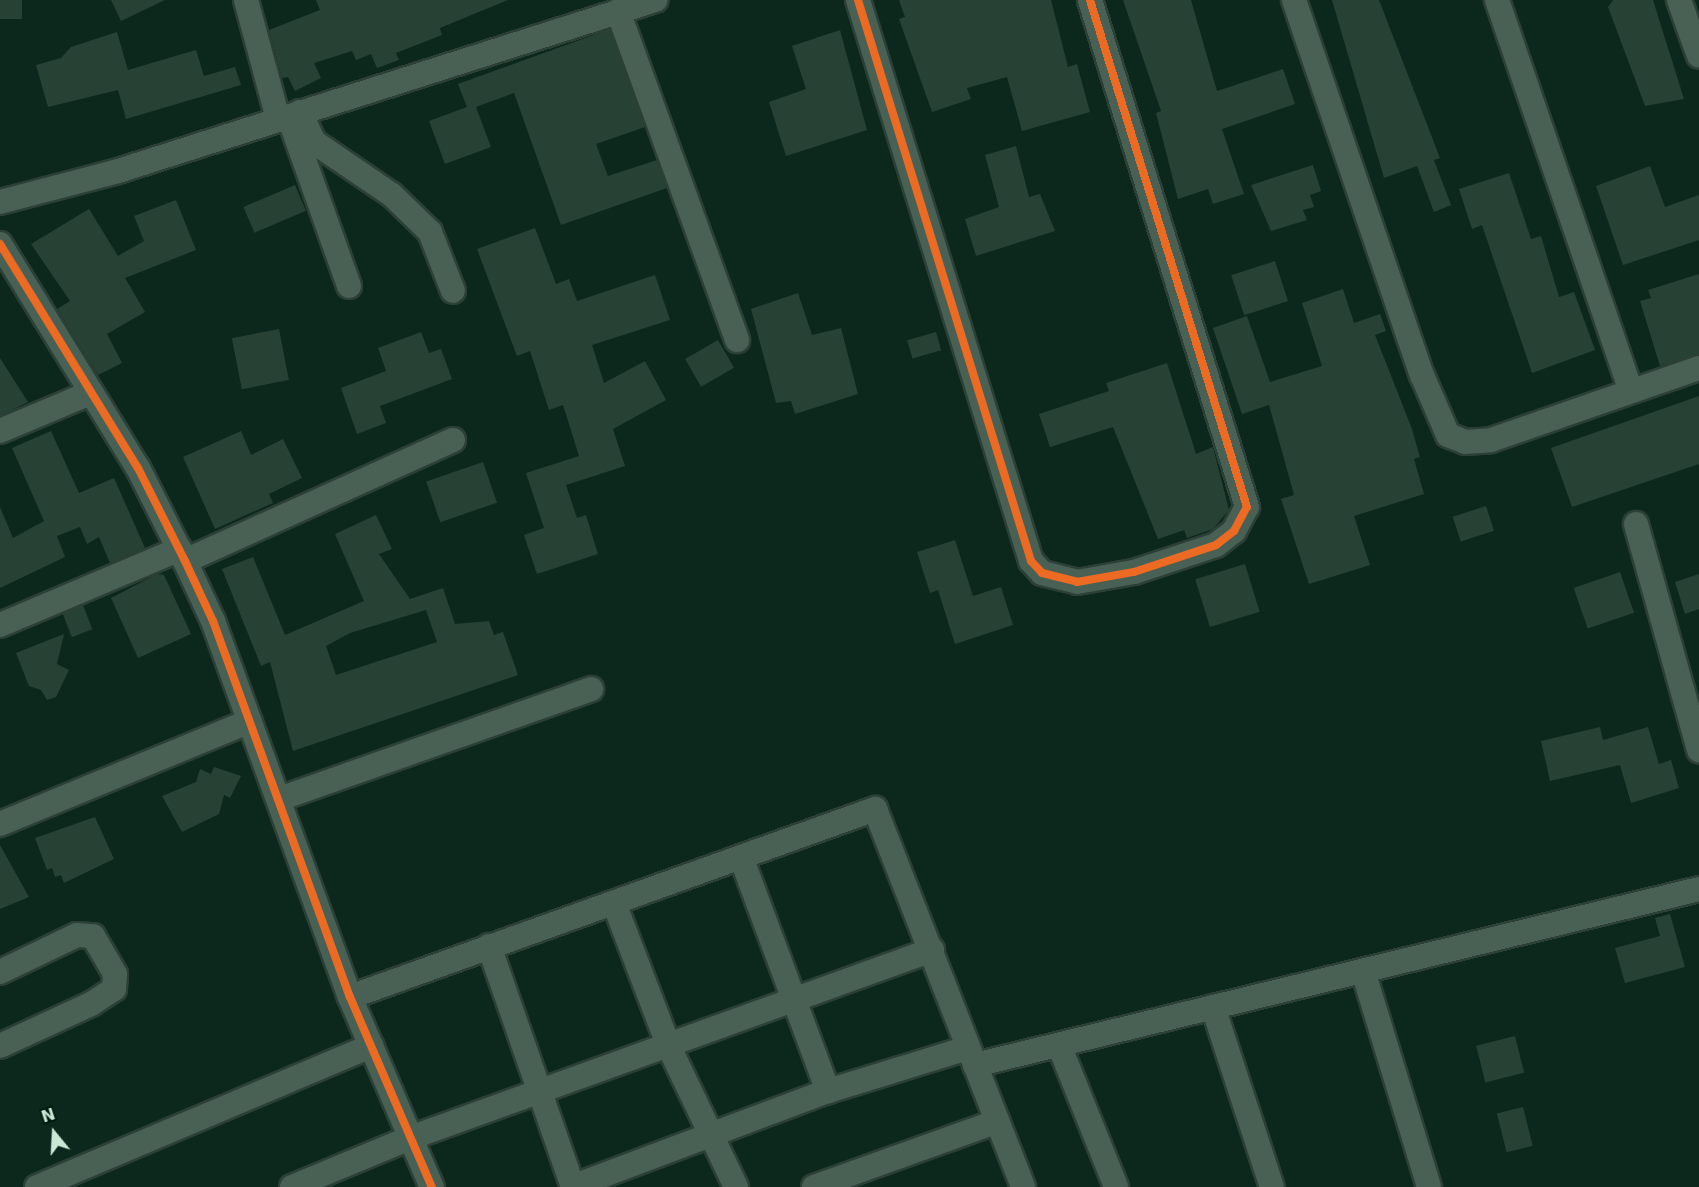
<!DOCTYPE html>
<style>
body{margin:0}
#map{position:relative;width:1699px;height:1187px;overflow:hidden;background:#0c281c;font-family:"DejaVu Sans",sans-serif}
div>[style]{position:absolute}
.building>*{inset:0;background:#274134;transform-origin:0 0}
.roads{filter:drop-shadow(2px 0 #2c4036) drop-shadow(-2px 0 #2c4036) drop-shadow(0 2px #2c4036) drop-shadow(0 -2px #2c4036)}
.minor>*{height:24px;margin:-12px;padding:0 12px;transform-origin:12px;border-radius:12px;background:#496155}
.cycleway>*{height:8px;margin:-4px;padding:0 4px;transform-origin:4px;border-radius:4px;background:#ed6a23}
span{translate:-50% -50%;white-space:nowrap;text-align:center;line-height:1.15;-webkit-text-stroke:4.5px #01180c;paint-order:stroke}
.north{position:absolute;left:24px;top:1103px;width:60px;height:60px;-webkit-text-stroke:4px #01180c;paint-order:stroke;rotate:342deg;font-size:16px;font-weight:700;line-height:24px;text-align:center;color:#c9e8d5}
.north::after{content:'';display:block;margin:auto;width:21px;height:27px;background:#c9e8d5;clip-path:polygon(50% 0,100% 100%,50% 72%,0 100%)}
</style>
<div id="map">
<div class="building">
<div style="left:0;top:0;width:22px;height:19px"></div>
<div style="clip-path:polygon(111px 0,165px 0,121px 21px)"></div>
<div style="clip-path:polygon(316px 0,508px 0,440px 28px,442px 35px,396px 53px,399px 60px,377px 68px,371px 54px,356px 60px,352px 51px,314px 63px,321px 78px,295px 91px,288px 77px,282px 78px,269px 30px,320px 10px)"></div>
<div style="clip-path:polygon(899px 0,1051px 0,1068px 67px,1077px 64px,1090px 112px,1022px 131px,1007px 77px,967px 88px,971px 99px,932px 112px,899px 19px,905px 17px)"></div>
<div style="clip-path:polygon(1123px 0,1191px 0,1217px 91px,1283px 69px,1295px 104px,1222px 129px,1244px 194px,1213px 204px,1208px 189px,1178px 199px,1156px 113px,1161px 111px)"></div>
<div style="clip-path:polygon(1332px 0,1379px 0,1440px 158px,1434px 160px,1451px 205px,1434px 212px,1417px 166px,1384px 178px)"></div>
<div style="clip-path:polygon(1613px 0,1653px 0,1684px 99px,1645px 106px,1608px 7px)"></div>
<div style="clip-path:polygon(610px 29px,645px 127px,596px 144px,608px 176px,657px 160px,667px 188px,561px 225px,514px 93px,476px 107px,491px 147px,445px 164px,429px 121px,467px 107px,458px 84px)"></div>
<div style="clip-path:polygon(840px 30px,867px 130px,786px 156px,769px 102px,806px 89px,792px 46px)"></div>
<div style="clip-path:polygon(117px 32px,128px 70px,196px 50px,204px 76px,235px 67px,241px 85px,126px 119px,118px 90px,48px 107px,36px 65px,61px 58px,71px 47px)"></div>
<div style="clip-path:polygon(1016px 146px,1029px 197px,1040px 194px,1055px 231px,976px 256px,965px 219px,999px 207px,985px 155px)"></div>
<div style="clip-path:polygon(1313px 165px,1321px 191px,1310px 195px,1314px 207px,1303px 210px,1307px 220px,1271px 231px,1251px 185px)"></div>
<div style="clip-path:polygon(1650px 166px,1665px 207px,1699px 195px,1699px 240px,1623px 265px,1596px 186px)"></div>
<div style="clip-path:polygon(1509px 173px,1531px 239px,1541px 236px,1559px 297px,1574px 292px,1595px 350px,1532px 373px,1482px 225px,1472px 229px,1459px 189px)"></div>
<div style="left:295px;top:185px;width:28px;height:56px;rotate:67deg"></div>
<div style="clip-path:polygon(176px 200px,196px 250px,125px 278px,145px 312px,107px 334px,122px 363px,98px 375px,57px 309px,70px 301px,31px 244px,89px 209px,118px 256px,144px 241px,134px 216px)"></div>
<div style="clip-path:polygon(535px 228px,556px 284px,569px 279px,577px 301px,655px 275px,670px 320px,592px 345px,604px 383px,645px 361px,666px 400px,613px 429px,625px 466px,566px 485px,577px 518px,586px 515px,598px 554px,537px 574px,524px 535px,544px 528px,526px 473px,579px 456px,563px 405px,549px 410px,530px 351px,517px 356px,477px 249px)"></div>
<div style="left:1275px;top:261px;width:42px;height:46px;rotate:72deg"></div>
<div style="clip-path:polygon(1699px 274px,1699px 354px,1660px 366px,1640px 301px,1651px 298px,1648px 290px)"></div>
<div style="clip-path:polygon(1343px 289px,1354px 323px,1380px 314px,1386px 331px,1375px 335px,1412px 429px,1420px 457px,1414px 459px,1424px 494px,1354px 516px,1370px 565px,1309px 584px,1281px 499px,1294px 495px,1269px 405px,1242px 414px,1213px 328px,1247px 316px,1270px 382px,1322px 366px,1302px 303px)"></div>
<div style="clip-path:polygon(798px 293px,812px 335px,841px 328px,858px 394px,795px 414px,791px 401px,776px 403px,751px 309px)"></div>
<div style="left:279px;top:329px;width:52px;height:48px;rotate:79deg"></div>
<div style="clip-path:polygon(421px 332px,429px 353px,441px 349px,452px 379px,380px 406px,386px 423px,357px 434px,341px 388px,386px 371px,378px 348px)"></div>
<div style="left:936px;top:332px;width:19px;height:30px;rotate:74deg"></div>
<div style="left:718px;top:340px;width:32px;height:38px;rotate:60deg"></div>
<div style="clip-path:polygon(0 358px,28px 402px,0 416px)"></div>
<div style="clip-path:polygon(1167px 363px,1196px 454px,1213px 447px,1229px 510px,1213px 529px,1187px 538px,1184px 530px,1158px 539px,1113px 427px,1050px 447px,1039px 414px,1109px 391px,1106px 383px)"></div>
<div style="clip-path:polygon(1699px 396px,1699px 464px,1572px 507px,1551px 448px)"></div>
<div style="clip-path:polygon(51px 431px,79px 493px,114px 478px,145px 548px,110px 563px,99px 537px,87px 544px,80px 527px,57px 536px,65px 557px,0 588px,0 507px,13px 538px,44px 521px,12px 448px)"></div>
<div style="clip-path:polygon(241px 431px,251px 455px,283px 439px,302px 478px,269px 494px,273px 503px,215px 529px,183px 457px)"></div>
<div style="left:483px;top:462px;width:43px;height:60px;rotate:71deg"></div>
<div style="left:1486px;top:506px;width:26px;height:35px;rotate:72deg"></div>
<div style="clip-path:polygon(evenodd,376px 515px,392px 549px,379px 554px,410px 599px,443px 588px,455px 624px,489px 621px,494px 635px,503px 632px,518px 675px,293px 751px,270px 662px,261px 666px,222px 569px,253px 557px,285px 635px,364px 601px,335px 534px,376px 515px,426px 610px,437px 642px,336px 675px,326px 646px,350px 633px,426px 610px)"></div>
<div style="clip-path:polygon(955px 540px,973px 596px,1001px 587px,1013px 625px,955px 644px,938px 590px,930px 593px,917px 552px)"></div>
<div style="left:1245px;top:564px;width:50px;height:52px;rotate:73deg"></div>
<div style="left:1620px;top:572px;width:43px;height:49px;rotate:71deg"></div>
<div style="clip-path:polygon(157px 574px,164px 575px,191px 634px,138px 658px,111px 598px)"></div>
<div style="clip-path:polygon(1699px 574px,1699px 609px,1685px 614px,1675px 582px)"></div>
<div style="left:83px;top:605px;width:26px;height:22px;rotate:69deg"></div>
<div style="clip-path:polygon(64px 634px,57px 664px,69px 670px,56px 697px,47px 700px,41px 690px,29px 686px,16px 653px)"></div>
<div style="clip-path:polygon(1600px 727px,1603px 740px,1648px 727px,1659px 764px,1671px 760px,1679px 788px,1631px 803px,1620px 765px,1550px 781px,1541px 741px)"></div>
<div style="clip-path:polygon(214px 767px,241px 776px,230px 798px,224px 795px,219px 814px,182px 832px,162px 796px,196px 782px,200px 769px,211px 774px)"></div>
<div style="clip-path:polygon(95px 817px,114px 859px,64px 883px,61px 875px,55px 877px,52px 868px,47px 870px,35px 838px)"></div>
<div style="clip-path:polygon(0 845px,29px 897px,0 909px)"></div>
<div style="clip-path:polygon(1670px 914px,1685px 967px,1625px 983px,1615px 948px,1660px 936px,1655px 918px)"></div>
<div style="left:1515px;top:1036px;width:38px;height:40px;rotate:76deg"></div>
<div style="left:1523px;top:1107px;width:40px;height:27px;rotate:76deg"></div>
</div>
<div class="roads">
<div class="minor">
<div style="left:246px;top:0;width:123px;rotate:74.9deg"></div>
<div style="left:858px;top:0;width:587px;rotate:72.86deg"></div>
<div style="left:1031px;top:561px;width:16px;rotate:47deg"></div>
<div style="left:1042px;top:573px;width:36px;rotate:14deg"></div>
<div style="left:1077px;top:582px;width:58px;rotate:-10deg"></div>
<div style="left:1134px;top:572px;width:86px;rotate:-18.2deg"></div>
<div style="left:1216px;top:545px;width:23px;rotate:-38deg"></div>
<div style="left:1234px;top:531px;width:27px;rotate:-62deg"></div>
<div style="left:1247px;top:507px;width:531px;rotate:-107.21deg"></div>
<div style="left:1294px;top:0;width:396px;rotate:71.2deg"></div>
<div style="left:1422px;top:375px;width:65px;rotate:66.6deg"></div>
<div style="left:1448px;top:435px;width:18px;rotate:22deg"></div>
<div style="left:1465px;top:442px;width:26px;rotate:-4deg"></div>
<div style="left:1491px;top:440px;width:220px;rotate:-19.1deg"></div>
<div style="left:1497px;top:0;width:411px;rotate:71.1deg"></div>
<div style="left:1679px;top:0;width:59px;rotate:70.3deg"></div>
<div style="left:618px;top:11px;width:350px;rotate:70.1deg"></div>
<div style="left:300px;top:112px;width:33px;rotate:65deg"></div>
<div style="left:314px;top:142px;width:94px;rotate:34.2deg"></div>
<div style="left:392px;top:195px;width:53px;rotate:44.2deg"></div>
<div style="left:430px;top:232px;width:63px;rotate:68.7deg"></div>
<div style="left:291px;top:123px;width:173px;rotate:70.4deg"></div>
<div style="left:0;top:202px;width:122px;rotate:-14.7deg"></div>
<div style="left:118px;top:171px;width:564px;rotate:-17.66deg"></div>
<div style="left:0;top:244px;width:263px;rotate:58.4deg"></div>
<div style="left:138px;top:468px;width:104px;rotate:63.2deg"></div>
<div style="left:185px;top:561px;width:66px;rotate:65deg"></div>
<div style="left:213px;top:621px;width:400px;rotate:70deg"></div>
<div style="left:350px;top:997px;width:207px;rotate:66.7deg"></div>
<div style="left:0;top:431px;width:98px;rotate:-22.9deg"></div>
<div style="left:1636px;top:524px;width:235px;rotate:74.4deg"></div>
<div style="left:185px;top:561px;width:294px;rotate:-24.3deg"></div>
<div style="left:0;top:625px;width:195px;rotate:-22.9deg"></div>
<div style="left:279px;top:799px;width:331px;rotate:-19.4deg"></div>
<div style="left:0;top:824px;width:270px;rotate:-22.4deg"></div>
<div style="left:741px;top:857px;width:250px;rotate:69.6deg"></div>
<div style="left:614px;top:903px;width:154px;rotate:69.1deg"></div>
<div style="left:669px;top:1047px;width:155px;rotate:64.4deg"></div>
<div style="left:489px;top:946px;width:255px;rotate:70.8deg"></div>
<div style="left:1363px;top:971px;width:226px;rotate:73deg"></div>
<div style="left:0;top:972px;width:85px;rotate:-25.7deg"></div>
<div style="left:77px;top:935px;width:16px;rotate:4deg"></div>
<div style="left:93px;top:936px;width:44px;rotate:59.9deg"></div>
<div style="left:115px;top:974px;width:15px;rotate:94deg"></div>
<div style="left:114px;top:989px;width:27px;rotate:147deg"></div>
<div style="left:91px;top:1004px;width:100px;rotate:155.2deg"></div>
<div style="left:350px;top:997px;width:558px;rotate:-19.7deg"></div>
<div style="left:875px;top:809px;width:406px;rotate:68.6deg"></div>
<div style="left:1213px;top:1007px;width:189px;rotate:71.9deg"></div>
<div style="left:1059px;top:1045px;width:153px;rotate:68.1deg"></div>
<div style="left:975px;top:1065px;width:745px;rotate:-13.66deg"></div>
<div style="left:37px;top:1187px;width:363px;rotate:-22.9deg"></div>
<div style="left:292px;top:1187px;width:128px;rotate:-22.6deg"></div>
<div style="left:410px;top:1138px;width:555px;rotate:-19.81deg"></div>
<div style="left:572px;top:1187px;width:273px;rotate:-20.6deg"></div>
<div style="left:828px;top:1091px;width:146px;rotate:-17.1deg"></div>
<div style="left:814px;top:1187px;width:195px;rotate:-19.7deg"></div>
</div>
</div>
<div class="cycleway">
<div style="left:858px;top:0;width:587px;rotate:72.86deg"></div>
<div style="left:1031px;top:561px;width:16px;rotate:47deg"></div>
<div style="left:1042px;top:573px;width:36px;rotate:14deg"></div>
<div style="left:1077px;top:582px;width:58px;rotate:-10deg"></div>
<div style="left:1134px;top:572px;width:86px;rotate:-18.2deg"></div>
<div style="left:1216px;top:545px;width:23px;rotate:-38deg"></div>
<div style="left:1234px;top:531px;width:27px;rotate:-62deg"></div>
<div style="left:1247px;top:507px;width:531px;rotate:-107.21deg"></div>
<div style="left:0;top:244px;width:263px;rotate:58.4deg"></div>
<div style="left:138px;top:468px;width:104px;rotate:63.2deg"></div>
<div style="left:185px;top:561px;width:66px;rotate:65deg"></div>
<div style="left:213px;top:621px;width:400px;rotate:70deg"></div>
<div style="left:350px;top:997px;width:207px;rotate:66.7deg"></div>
</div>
<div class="north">N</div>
</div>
